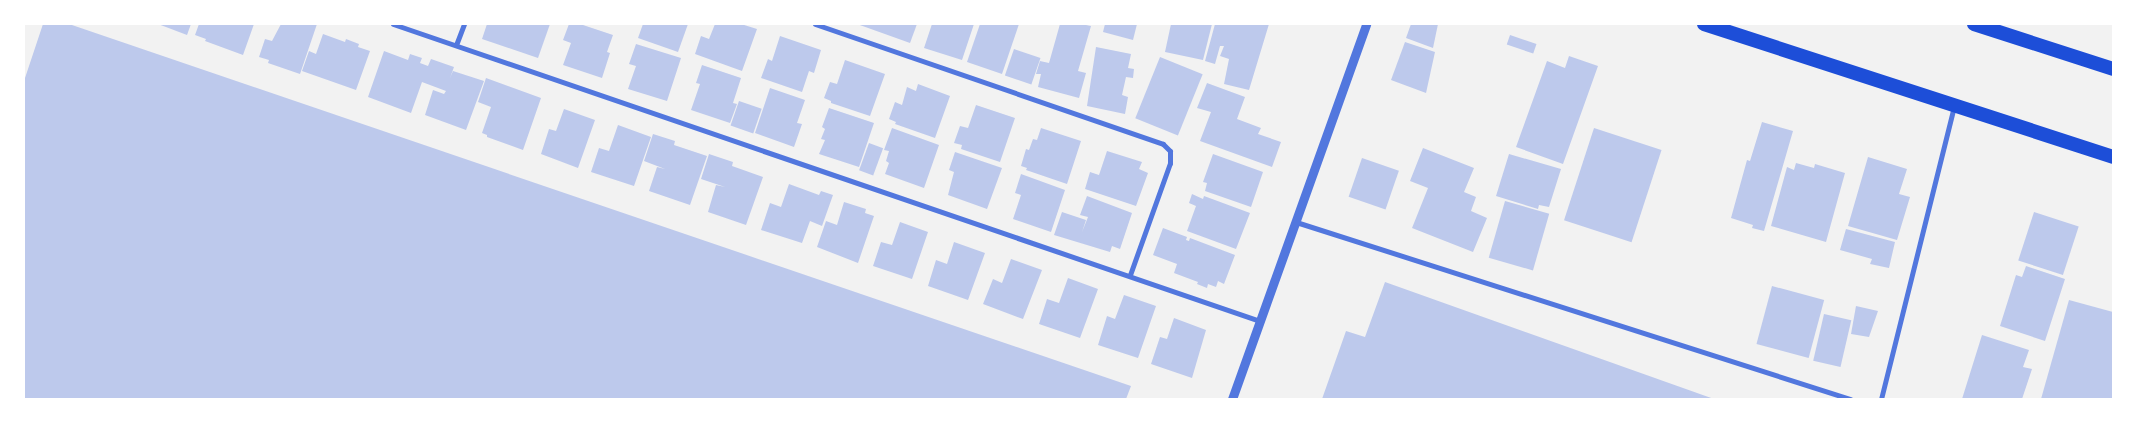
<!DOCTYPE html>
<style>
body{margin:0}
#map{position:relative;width:2137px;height:423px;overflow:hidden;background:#f2f2f2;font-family:Lato,sans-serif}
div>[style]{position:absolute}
.building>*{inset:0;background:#bdc9ec;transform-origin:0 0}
.minor>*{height:5px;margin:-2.5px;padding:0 2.5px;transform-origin:2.5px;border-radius:2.5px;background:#5277de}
.tertiary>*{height:9px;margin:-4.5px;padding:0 4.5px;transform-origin:4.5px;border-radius:4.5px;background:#5277de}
.trunk>*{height:14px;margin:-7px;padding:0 7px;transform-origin:7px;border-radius:7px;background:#1d4ed8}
span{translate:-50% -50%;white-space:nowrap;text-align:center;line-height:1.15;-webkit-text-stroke:4px #fff;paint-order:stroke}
.frame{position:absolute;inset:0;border:25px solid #fff;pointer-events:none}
</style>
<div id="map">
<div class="building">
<div style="clip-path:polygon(43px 24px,69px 24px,1131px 386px,1126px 399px,24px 399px,24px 81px)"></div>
<div style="clip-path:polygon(158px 24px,191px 24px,187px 35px)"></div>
<div style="clip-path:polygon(199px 24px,254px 24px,243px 55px,205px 41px,206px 39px,195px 35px)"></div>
<div style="clip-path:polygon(281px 24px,317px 24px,300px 74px,268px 63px,269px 60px,259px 57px,265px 39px,272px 41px)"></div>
<div style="clip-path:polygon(487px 24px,550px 24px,538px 58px,482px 39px)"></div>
<div style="clip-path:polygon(569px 24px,580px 24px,613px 35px,607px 52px,610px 53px,602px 78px,563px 65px,571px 43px,563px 40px)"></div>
<div style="clip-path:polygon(643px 24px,688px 24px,678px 52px,638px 38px)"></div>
<div style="clip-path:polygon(715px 24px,741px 24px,757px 29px,742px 71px,695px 54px,701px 36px,709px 39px)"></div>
<div style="clip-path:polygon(857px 24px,917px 24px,910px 43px)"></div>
<div style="clip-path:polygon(932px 24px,974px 24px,962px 60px,924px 48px)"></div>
<div style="clip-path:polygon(980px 24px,1019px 24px,1002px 74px,967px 62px)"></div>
<div style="clip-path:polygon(1060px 24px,1081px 24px,1091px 26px,1078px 71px,1086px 73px,1079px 98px,1038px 87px,1041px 74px,1036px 74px,1040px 61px,1049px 63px)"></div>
<div style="clip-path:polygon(1105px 24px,1137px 24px,1133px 40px,1103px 32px)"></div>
<div style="clip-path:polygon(1171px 24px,1212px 24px,1203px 60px,1165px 52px)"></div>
<div style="clip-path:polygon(1215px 24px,1269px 24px,1249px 90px,1224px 84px,1229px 59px,1220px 56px,1224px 46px,1220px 46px,1215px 64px,1205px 61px)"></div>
<div style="clip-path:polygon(1411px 24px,1438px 24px,1433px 48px,1406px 38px)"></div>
<div style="clip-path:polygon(323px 34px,345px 42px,346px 39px,359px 44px,358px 47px,370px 51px,356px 90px,302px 71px,309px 51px,316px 54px)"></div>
<div style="left:1510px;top:35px;width:28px;height:10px;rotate:19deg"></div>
<div style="clip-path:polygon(780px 36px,821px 50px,814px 73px,809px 71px,802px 92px,761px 78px,768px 59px,772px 61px)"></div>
<div style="clip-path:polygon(1405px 42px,1435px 52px,1426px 93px,1391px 80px)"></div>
<div style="clip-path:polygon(636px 44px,681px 58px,667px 101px,628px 89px,636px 66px,629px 64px)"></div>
<div style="clip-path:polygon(1096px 47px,1131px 54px,1128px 68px,1134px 69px,1133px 78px,1126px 77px,1122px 95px,1128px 97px,1125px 114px,1087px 106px)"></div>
<div style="left:1014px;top:49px;width:28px;height:28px;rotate:19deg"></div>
<div style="clip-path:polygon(384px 51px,408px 60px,410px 54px,422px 58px,420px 63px,428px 66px,431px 59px,454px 67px,450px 78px,453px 71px,484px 81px,466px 130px,425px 115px,433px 90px,444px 94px,446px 91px,422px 82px,411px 113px,368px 97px)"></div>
<div style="clip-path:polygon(1569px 56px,1598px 66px,1563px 164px,1516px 147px,1547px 61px,1565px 68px)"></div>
<div style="left:1160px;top:57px;width:46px;height:66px;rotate:22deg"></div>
<div style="clip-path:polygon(845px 60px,885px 74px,870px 116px,831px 103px,831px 101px,824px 98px,830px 82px,837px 84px)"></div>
<div style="clip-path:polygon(702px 65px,741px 78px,733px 103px,737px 104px,730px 123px,691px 110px,700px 84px,696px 83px)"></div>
<div style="clip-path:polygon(486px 78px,541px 98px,523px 150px,487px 137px,487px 135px,482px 133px,491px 107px,478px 102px)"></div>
<div style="clip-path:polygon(1207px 83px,1245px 97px,1237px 119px,1261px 128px,1258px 134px,1281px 142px,1272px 167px,1200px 141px,1211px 112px,1197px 108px)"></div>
<div style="clip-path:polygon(918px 84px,950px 96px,935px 138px,895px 124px,896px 122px,889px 119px,895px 102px,902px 105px,907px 87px,916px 91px)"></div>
<div style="clip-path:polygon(770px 88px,805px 100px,797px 123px,802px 124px,794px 147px,755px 133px)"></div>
<div style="left:739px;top:101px;width:24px;height:26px;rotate:19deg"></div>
<div style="clip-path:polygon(976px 105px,1015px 118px,1000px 162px,961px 149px,962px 145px,954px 143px,960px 126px,968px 128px)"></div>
<div style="clip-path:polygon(829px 108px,874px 123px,859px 167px,819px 154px,825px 140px,821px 139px,825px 129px,822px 127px)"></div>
<div style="clip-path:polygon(564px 109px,595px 120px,578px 168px,541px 154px,549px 129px,556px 131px)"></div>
<div style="clip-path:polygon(1762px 122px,1793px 131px,1764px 231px,1752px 228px,1753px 225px,1731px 218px,1747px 160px,1750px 161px)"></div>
<div style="clip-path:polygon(618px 125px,651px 137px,634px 186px,591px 172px,599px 148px,609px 151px)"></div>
<div style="clip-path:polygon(892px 128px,939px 145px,924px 188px,885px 174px,889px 163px,886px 161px,889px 151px,884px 150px)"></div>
<div style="clip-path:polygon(1041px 128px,1081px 141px,1067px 184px,1026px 170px,1027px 168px,1021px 166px,1026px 149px,1029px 150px,1033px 139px,1037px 140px)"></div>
<div style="left:1594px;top:128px;width:71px;height:97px;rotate:18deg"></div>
<div style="clip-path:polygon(653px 134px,675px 141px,674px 145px,707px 156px,690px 205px,649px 191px,657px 167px,665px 169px,644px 161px)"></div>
<div style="left:869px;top:143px;width:15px;height:29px;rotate:20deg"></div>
<div style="clip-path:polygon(1423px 148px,1474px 168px,1464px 192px,1476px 197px,1471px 211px,1487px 218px,1473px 252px,1412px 228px,1428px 188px,1410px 181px)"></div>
<div style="clip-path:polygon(1107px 151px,1142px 162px,1139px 169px,1148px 173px,1136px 206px,1085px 189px,1090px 172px,1099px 175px)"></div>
<div style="clip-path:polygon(955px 152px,1002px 168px,987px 209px,948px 195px,954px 172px,949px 170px)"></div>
<div style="clip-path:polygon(709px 154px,733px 162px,732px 166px,763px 177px,746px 225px,708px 212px,716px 185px,725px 187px,701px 179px)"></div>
<div style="clip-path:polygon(1213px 154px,1263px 172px,1251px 207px,1205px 191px,1207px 183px,1203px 182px)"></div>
<div style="clip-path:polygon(1509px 154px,1561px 169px,1549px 207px,1539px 205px,1538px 209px,1496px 196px)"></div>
<div style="clip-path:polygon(1868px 157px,1907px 169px,1899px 194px,1910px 197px,1897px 240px,1848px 226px)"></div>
<div style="left:1362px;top:158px;width:39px;height:41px;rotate:19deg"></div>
<div style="clip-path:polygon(1796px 163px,1814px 168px,1815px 164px,1845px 173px,1826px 242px,1771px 226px,1787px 167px,1794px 170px)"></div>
<div style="clip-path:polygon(1021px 174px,1065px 190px,1051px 232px,1013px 219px,1021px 195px,1015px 193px)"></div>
<div style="clip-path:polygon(789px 184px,819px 195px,821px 191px,833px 195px,822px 226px,810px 221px,802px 243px,761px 230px,770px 203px,781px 207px)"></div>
<div style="clip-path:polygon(1192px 194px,1203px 199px,1204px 196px,1250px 213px,1236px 249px,1187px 231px,1196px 206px,1189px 203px)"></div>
<div style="clip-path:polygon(1087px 196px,1132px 213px,1120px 249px,1112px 246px,1110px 252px,1054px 235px,1062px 212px,1086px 220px,1082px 232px,1088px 217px,1080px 215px)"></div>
<div style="left:1505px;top:201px;width:46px;height:59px;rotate:16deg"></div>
<div style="clip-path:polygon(844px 202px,866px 209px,865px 213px,874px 216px,858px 263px,817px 247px,826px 221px,837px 225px)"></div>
<div style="left:2034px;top:212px;width:47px;height:51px;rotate:18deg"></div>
<div style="clip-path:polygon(900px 222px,928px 232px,912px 279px,873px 266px,881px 242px,892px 245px)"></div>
<div style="clip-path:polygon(1163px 228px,1187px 237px,1186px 240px,1189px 241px,1190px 238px,1235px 255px,1224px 284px,1218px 281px,1216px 287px,1208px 284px,1207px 288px,1197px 284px,1198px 282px,1174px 273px,1177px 264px,1153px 255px)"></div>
<div style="clip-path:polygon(1846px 229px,1895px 242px,1889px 268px,1870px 264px,1872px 259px,1840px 250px)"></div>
<div style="clip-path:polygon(954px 242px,985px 253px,968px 300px,928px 286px,936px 260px,947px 264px)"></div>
<div style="clip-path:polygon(1011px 259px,1042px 270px,1023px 319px,983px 304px,993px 279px,1002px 283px)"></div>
<div style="clip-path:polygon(2026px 266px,2065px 279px,2045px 341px,2000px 326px,2016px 275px,2022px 277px)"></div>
<div style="clip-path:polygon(1068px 278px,1098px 289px,1080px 338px,1039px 324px,1047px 299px,1059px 303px)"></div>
<div style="clip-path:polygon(1385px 282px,1714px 399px,1322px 399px,1346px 331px,1365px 337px)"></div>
<div style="left:1772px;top:286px;width:54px;height:60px;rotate:15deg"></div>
<div style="clip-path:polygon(1124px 295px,1156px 306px,1138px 358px,1098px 345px,1107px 316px,1115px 319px)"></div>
<div style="clip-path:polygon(2069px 300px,2113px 312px,2113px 399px,2041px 399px)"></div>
<div style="clip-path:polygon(1856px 306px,1878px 311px,1869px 337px,1851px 334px)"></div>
<div style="left:1824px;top:314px;width:28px;height:48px;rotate:13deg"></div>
<div style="clip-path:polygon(1174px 318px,1206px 330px,1192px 378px,1151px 364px,1160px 337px,1167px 339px)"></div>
<div style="clip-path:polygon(1982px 335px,2029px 350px,2023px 367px,2032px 369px,2022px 399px,1962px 399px)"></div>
</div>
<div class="minor">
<div style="left:393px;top:24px;width:916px;rotate:18.91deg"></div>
<div style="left:815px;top:24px;width:368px;rotate:19deg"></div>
<div style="left:1163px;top:144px;width:10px;rotate:45deg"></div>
<div style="left:1170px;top:151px;width:12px;rotate:90deg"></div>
<div style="left:1170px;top:163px;width:119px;rotate:109.7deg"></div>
<div style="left:456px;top:45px;width:22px;rotate:-69deg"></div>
<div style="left:1296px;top:222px;width:582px;rotate:17.72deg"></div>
<div style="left:1881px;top:399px;width:302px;rotate:-76deg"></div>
</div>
<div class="tertiary">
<div style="left:1232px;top:399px;width:398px;rotate:-70.3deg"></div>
</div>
<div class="trunk">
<div style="left:1704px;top:24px;width:430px;rotate:18deg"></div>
<div style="left:1974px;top:24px;width:146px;rotate:17.9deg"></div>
</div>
<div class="frame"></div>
</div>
